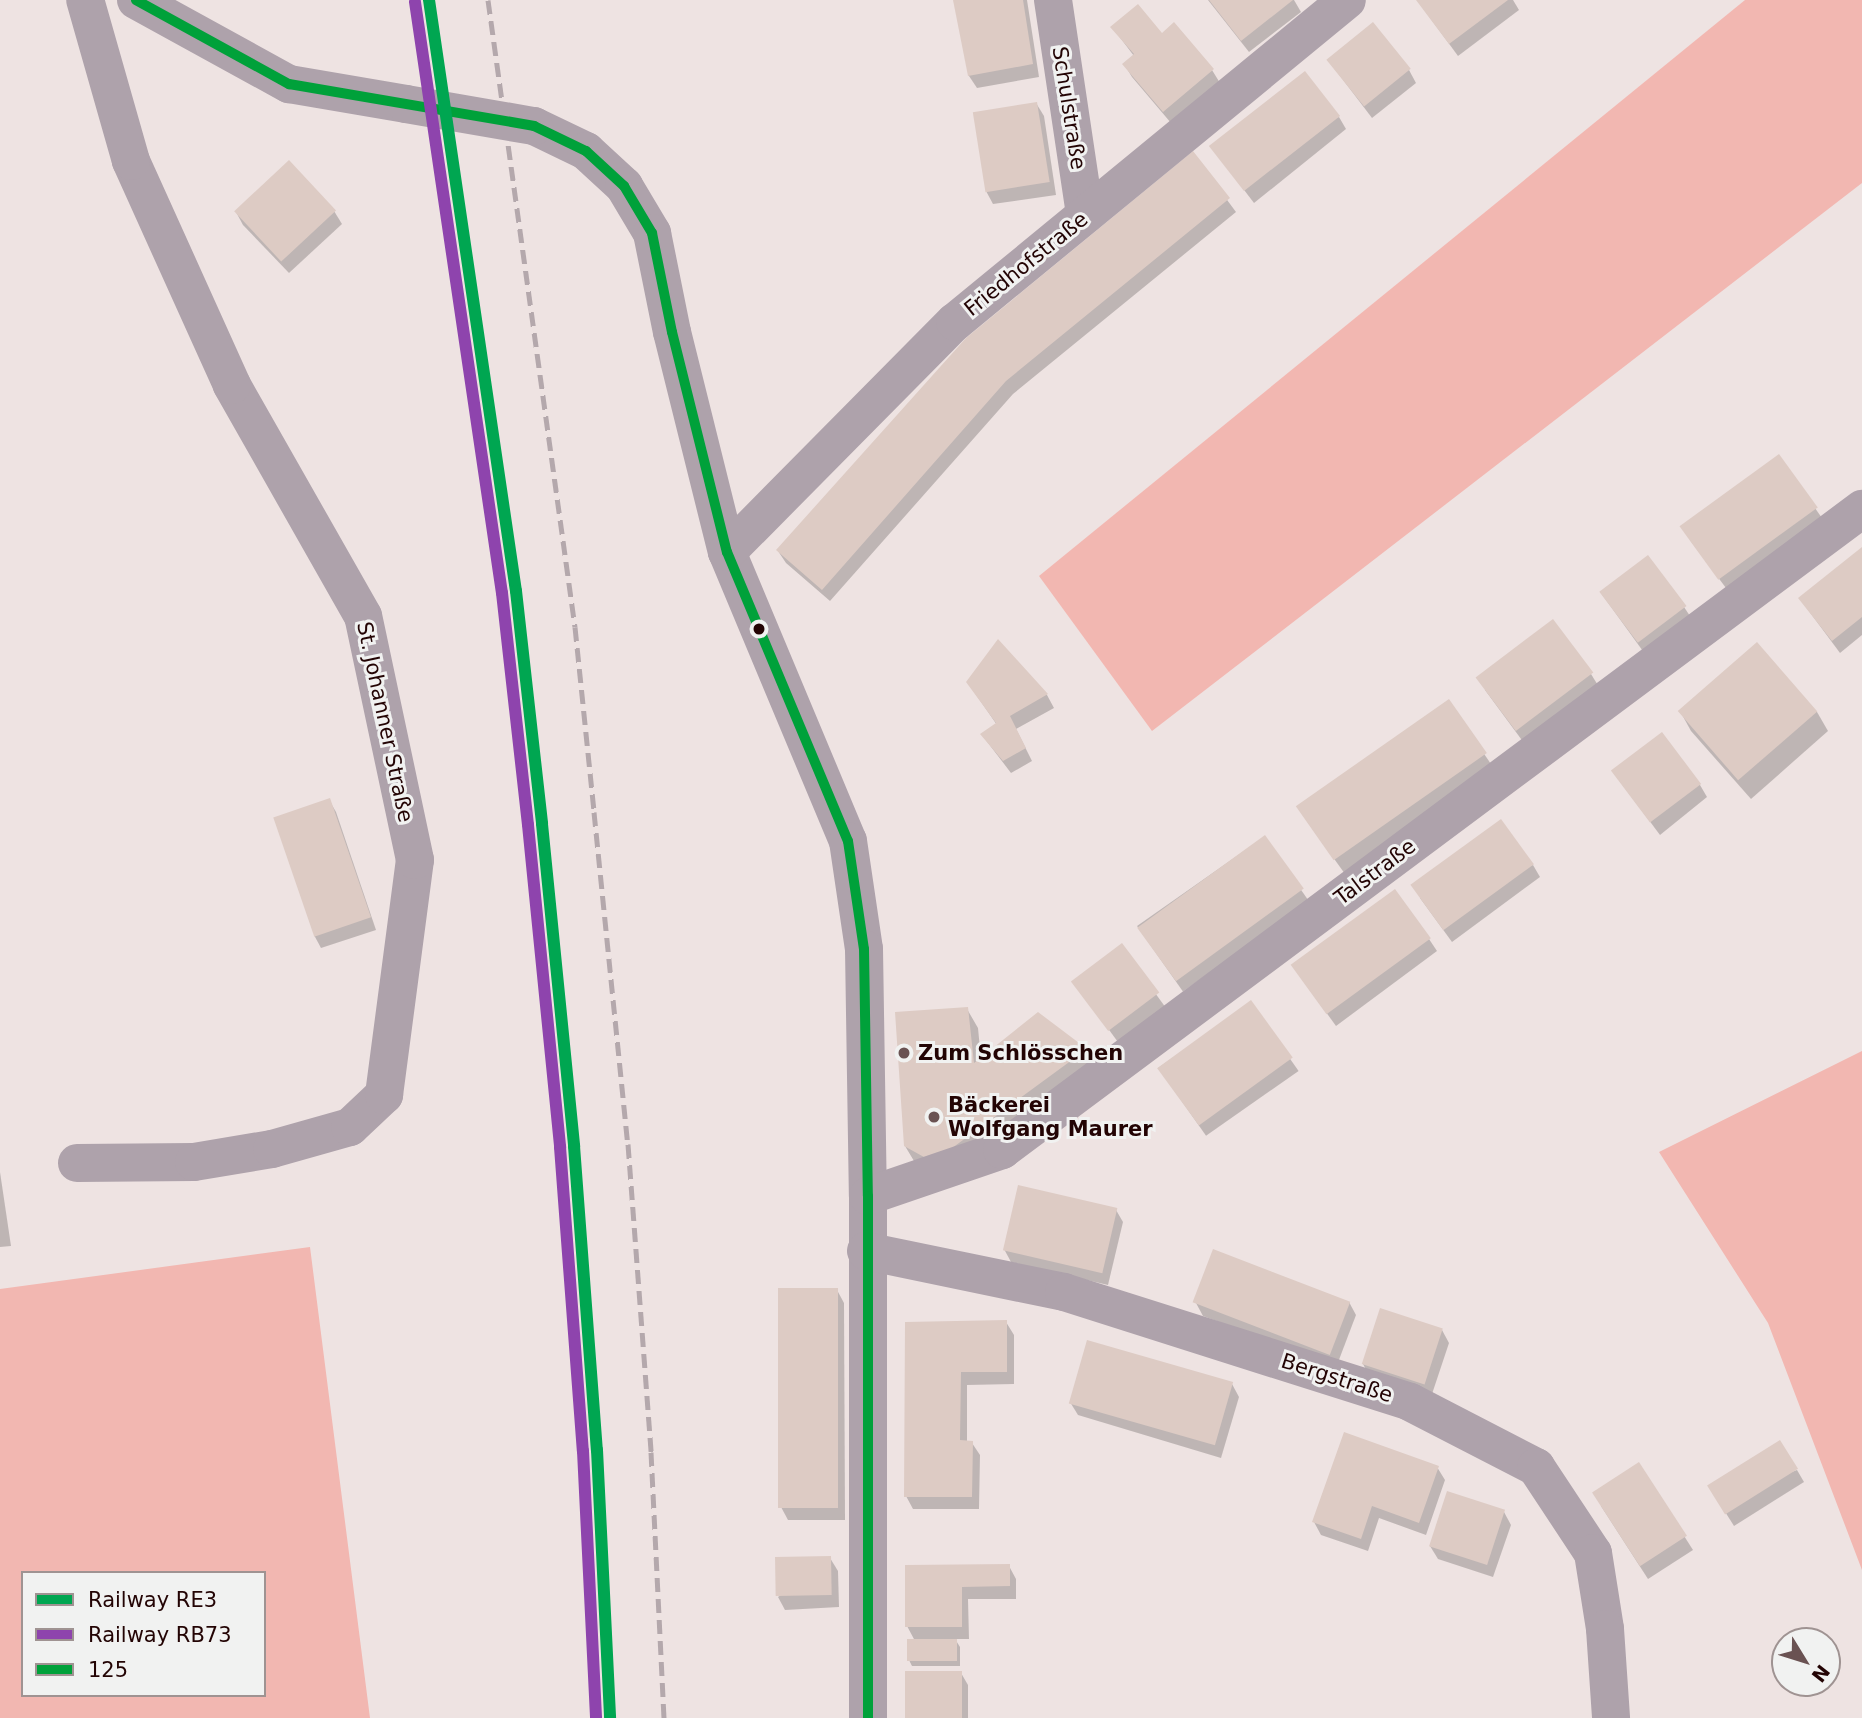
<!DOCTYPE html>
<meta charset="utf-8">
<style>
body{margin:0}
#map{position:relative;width:1862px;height:1718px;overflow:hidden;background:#eee3e2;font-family:"DejaVu Sans",sans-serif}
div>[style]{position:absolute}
.green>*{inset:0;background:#f2b7b1}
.shadow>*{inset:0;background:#0003;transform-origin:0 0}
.building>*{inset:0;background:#ddcbc4;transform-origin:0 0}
.minor>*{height:38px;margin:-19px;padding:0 19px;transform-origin:19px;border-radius:19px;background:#aea2ab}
.rail>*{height:5px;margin-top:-2.5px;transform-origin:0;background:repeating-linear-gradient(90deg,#b4a8ac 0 14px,transparent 0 21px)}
.minor-bridge>*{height:38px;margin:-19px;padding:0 19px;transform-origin:19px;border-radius:19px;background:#aea2ab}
.bus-1>*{height:10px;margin:-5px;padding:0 5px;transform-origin:5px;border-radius:5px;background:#00a13a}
.rail-1>*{height:12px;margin:-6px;padding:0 6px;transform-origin:6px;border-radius:6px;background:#00a651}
.rail-2>*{height:12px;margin:-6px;padding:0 6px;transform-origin:6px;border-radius:6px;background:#8e44ad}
.dots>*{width:19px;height:19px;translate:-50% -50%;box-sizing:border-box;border:4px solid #f1f2f1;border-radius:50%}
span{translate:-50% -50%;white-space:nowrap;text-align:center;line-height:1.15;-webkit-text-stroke:6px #f1f2f1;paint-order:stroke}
.street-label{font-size:21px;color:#230404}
.poi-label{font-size:21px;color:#230404;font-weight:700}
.left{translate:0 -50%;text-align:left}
.legend{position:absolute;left:21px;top:1571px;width:245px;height:126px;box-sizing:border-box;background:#f1f2f1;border:2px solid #9f9392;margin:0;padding:9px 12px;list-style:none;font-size:21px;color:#230404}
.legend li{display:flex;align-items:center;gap:14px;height:35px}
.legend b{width:35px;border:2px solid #9f9392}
.north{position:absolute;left:1771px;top:1627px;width:70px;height:70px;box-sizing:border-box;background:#f1f2f1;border:2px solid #9f9392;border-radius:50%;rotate:128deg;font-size:19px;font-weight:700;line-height:28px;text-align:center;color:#230404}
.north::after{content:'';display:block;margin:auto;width:24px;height:32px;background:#6a5252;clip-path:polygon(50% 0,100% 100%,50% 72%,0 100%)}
</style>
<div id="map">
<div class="green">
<div style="clip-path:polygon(1745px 0,1862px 0,1862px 183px,1152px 731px,1039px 576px)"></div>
<div style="clip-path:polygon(1862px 1051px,1862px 1570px,1768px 1323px,1659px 1152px)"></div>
<div style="clip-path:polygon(evenodd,310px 1247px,370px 1718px,0 1718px,0 1289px,310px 1247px,23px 1573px,264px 1573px,264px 1695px,23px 1695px,23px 1573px)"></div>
</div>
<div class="shadow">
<div style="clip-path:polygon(955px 0,1027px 0,1039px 77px,977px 88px,969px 76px)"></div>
<div style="clip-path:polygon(1208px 0,1294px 0,1301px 12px,1249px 52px)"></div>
<div style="clip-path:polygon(1417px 0,1513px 0,1519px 10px,1458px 56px)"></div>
<div style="clip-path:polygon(1112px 27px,1161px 35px,1212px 70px,1220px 83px,1171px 123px,1132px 77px,1124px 64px,1134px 56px)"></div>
<div style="clip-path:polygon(1328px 60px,1409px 70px,1416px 83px,1372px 118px)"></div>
<div style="clip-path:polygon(1036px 103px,1044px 116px,1056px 195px,993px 204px,986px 191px)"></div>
<div style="clip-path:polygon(1339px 117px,1346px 129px,1254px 203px,1212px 148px)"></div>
<div style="clip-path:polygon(1193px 154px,1236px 212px,1013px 394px,830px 601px,786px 563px,778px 551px)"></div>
<div style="clip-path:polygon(334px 211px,342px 224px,289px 273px,243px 225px,236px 212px)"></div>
<div style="clip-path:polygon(1779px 456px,1824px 521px,1729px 592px,1690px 540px)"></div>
<div style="clip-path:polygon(1862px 550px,1862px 635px,1840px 653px,1800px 599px)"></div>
<div style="clip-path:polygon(1601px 593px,1684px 607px,1692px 619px,1645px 654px)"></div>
<div style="clip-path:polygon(998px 642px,1047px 695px,1054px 708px,1016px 729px,1032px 761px,1011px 773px,982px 735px,997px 725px,968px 683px)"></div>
<div style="clip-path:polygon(1591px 674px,1599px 687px,1524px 743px,1485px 690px)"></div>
<div style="clip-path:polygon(1448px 701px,1493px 767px,1345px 874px,1307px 821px)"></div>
<div style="clip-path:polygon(1680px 711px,1817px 712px,1828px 731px,1751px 799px,1691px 731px)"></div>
<div style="clip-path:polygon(1613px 772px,1700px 785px,1707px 797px,1660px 835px)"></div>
<div style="clip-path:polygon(329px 800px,336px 812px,376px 930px,321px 948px,314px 935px)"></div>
<div style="left:1264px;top:837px;width:80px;height:155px;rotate:55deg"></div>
<div style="clip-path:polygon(1533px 865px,1540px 877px,1452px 942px,1420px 898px)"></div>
<div style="clip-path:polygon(1429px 939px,1437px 951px,1336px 1026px,1302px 979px)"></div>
<div style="left:1121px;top:946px;width:75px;height:59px;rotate:54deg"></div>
<div style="left:1251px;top:1003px;width:83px;height:113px;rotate:55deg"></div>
<div style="clip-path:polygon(967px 1009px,978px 1028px,981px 1059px,1038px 1015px,1085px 1051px,1093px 1063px,990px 1140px,917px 1166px,905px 1146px)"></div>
<div style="clip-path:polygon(0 1172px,11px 1246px,0 1247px)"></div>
<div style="clip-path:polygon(1116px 1210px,1123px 1222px,1108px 1285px,1011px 1262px,1004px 1249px)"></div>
<div style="clip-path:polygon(837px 1290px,844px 1303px,845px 1520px,788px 1520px,781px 1507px)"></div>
<div style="clip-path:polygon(1349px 1302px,1356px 1315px,1337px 1365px,1203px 1316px,1196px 1303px)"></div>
<div style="clip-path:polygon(1006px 1322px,1014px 1335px,1014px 1384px,967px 1385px,967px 1442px,972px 1443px,980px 1455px,979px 1509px,913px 1509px,906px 1496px,906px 1323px)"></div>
<div style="clip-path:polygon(1442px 1330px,1449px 1343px,1431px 1397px,1370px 1377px,1363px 1364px)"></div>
<div style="clip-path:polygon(1232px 1384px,1239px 1397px,1221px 1458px,1078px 1415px,1070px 1402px)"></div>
<div style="clip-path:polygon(1639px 1465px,1693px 1550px,1648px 1579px,1601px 1506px)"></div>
<div style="clip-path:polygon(1437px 1467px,1445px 1480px,1426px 1535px,1379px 1518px,1368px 1551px,1321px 1535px,1314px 1522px)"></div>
<div style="clip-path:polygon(1797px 1470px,1804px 1482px,1734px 1526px,1717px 1499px)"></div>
<div style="clip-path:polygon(1504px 1512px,1511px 1525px,1493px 1577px,1438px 1559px,1430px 1546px)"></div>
<div style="clip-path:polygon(830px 1558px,838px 1571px,839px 1607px,785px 1610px,778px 1597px)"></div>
<div style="clip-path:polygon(1009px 1566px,1016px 1579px,1016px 1599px,968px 1599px,969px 1639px,955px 1639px,960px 1647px,960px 1666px,912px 1666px,909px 1660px,915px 1641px,907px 1626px,907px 1567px)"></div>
<div style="clip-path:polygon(961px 1673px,968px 1685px,968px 1718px,907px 1718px)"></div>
</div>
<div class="building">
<div style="clip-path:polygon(953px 0,1023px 0,1033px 64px,968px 76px)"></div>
<div style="clip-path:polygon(1209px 0,1293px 0,1241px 41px)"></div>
<div style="clip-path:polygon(1416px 0,1508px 0,1449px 44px)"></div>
<div style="clip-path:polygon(1138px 4px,1162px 33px,1174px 22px,1214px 69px,1163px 112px,1122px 64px,1134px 54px,1110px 27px)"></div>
<div style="left:1373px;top:22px;width:60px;height:60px;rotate:51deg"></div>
<div style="left:1305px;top:71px;width:57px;height:122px;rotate:52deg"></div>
<div style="left:1037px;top:102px;width:81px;height:65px;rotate:81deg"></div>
<div style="clip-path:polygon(1193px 151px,1230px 198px,1006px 381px,822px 590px,776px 550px,966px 338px)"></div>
<div style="left:289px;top:160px;width:69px;height:75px;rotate:47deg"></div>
<div style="left:1779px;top:454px;width:66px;height:123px;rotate:54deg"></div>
<div style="clip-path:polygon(1862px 547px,1862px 617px,1832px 641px,1798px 598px)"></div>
<div style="left:1648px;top:555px;width:64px;height:61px;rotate:53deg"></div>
<div style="left:1553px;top:619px;width:67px;height:97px;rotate:53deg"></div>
<div style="clip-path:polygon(998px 639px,1048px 694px,1010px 716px,1026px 748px,1003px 761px,980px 734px,996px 723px,966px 682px)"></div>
<div style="left:1757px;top:642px;width:92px;height:105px;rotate:49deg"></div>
<div style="left:1449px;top:699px;width:66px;height:187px;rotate:55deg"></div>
<div style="left:1662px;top:732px;width:65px;height:64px;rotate:53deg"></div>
<div style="left:330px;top:798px;width:126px;height:60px;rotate:71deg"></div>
<div style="left:1501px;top:819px;width:56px;height:112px;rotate:54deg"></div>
<div style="left:1265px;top:835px;width:66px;height:158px;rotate:54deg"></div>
<div style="left:1395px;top:889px;width:61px;height:129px;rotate:54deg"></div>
<div style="left:1122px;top:943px;width:62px;height:64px;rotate:53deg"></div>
<div style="left:1251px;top:1000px;width:71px;height:116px;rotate:54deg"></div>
<div style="clip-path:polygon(968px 1007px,974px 1063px,1038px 1012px,1087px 1049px,933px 1162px,904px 1146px,895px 1012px)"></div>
<div style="left:1018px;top:1185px;width:102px;height:67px;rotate:13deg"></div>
<div style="left:1213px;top:1249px;width:147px;height:57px;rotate:21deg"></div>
<div style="left:778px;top:1288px;width:60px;height:220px"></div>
<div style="left:1380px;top:1308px;width:66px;height:59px;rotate:18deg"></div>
<div style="clip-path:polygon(1007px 1320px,1007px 1372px,961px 1372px,960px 1440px,973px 1441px,972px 1497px,904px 1497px,905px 1322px)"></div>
<div style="left:1087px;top:1340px;width:152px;height:66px;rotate:16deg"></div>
<div style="clip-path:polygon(1344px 1432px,1439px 1466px,1419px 1523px,1372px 1506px,1361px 1539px,1312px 1522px)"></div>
<div style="left:1780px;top:1440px;width:34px;height:86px;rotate:58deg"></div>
<div style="left:1639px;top:1462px;width:88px;height:56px;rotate:57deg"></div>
<div style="left:1447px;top:1491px;width:61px;height:58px;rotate:18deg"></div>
<div style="left:831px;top:1556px;width:39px;height:56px;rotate:89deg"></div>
<div style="clip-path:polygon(1010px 1564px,1010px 1586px,962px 1587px,962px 1627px,905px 1627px,905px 1565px)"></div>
<div style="left:907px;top:1639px;width:50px;height:22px"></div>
<div style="left:905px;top:1671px;width:57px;height:47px"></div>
</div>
<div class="minor">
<div style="left:136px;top:0;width:175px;rotate:28.8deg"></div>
<div style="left:289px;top:84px;width:119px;rotate:9.7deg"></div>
<div style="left:1053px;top:0;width:217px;rotate:81.5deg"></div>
<div style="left:534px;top:126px;width:58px;rotate:25.7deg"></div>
<div style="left:586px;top:151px;width:52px;rotate:42.6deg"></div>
<div style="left:624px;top:186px;width:55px;rotate:59.2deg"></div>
<div style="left:652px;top:233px;width:101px;rotate:78.6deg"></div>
<div style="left:672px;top:332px;width:227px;rotate:76deg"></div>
<div style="left:727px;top:552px;width:313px;rotate:67.3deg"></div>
<div style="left:848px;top:841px;width:109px;rotate:81.6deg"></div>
<div style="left:864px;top:949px;width:247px;rotate:89.1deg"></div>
<div style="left:868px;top:1196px;width:522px;rotate:90deg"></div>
<div style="left:727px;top:552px;width:324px;rotate:-45.3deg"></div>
<div style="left:955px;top:322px;width:507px;rotate:-39.4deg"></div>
<div style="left:77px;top:1163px;width:117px;rotate:-0.5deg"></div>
<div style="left:194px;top:1162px;width:79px;rotate:-9.5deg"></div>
<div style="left:272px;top:1149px;width:81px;rotate:-15.8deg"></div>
<div style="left:350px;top:1127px;width:47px;rotate:-43.3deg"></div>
<div style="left:384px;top:1095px;width:237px;rotate:-82.5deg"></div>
<div style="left:415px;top:860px;width:249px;rotate:-102deg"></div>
<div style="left:363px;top:616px;width:266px;rotate:-119.6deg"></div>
<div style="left:232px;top:385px;width:246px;rotate:-114.3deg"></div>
<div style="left:131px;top:161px;width:167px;rotate:-105.9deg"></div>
<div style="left:868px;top:1196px;width:142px;rotate:-18.9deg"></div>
<div style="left:1002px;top:1150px;width:1073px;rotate:-36.7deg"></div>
<div style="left:866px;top:1251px;width:202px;rotate:11.7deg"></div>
<div style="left:1064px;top:1292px;width:363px;rotate:17.6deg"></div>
<div style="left:1410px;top:1402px;width:142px;rotate:27.3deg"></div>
<div style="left:1536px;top:1467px;width:103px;rotate:56.5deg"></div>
<div style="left:1593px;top:1553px;width:77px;rotate:81deg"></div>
<div style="left:1605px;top:1629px;width:89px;rotate:86.1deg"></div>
</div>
<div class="rail">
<div style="left:488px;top:0;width:633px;rotate:82.1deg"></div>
<div style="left:575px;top:627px;width:186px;rotate:84.1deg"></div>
<div style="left:594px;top:812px;width:334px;rotate:84.2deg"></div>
<div style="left:628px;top:1144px;width:309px;rotate:85.7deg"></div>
<div style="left:651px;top:1452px;width:266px;rotate:87.2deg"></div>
</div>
<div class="minor-bridge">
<div style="left:406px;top:104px;width:130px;rotate:9.8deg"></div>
</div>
<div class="bus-1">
<div style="left:136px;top:0;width:175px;rotate:28.8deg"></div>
<div style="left:289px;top:84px;width:249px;rotate:9.7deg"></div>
<div style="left:534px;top:126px;width:58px;rotate:25.7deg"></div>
<div style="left:586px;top:151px;width:52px;rotate:42.6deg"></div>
<div style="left:624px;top:186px;width:55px;rotate:59.2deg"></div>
<div style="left:652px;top:233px;width:101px;rotate:78.6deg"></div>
<div style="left:672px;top:332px;width:227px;rotate:76deg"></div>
<div style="left:727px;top:552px;width:313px;rotate:67.3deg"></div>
<div style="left:848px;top:841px;width:109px;rotate:81.6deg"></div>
<div style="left:864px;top:949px;width:247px;rotate:89.1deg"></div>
<div style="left:868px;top:1196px;width:522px;rotate:90deg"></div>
</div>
<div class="rail-1">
<div style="left:429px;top:0;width:597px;rotate:81.63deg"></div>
<div style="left:516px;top:591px;width:234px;rotate:83.6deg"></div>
<div style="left:542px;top:824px;width:324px;rotate:84.3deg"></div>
<div style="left:574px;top:1146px;width:305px;rotate:85.7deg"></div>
<div style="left:597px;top:1450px;width:268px;rotate:87.2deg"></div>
</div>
<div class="rail-2">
<div style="left:415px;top:2px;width:597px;rotate:81.63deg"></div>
<div style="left:502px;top:593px;width:233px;rotate:83.6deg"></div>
<div style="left:528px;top:825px;width:324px;rotate:84.3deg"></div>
<div style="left:560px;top:1147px;width:305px;rotate:85.7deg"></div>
<div style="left:583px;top:1451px;width:267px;rotate:87.2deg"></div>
</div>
<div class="dots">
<div style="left:759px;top:629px;background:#230404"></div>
<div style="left:904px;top:1053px;background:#6a5252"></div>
<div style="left:934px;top:1117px;background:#6a5252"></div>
</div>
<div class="street-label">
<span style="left:1069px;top:108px;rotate:81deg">Schulstraße</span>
<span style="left:1026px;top:264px;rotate:-39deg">Friedhofstraße</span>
<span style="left:385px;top:722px;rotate:78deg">St. Johanner Straße</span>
<span style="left:1375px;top:872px;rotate:-37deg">Talstraße</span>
<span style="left:1337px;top:1378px;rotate:18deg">Bergstraße</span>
</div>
<div class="poi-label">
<span class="left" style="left:918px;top:1053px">Zum Schlösschen</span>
<span class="left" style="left:948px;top:1117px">Bäckerei<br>Wolfgang Maurer</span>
</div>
<ul class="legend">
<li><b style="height:9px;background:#00a651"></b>Railway RE3</li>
<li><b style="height:9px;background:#8e44ad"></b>Railway RB73</li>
<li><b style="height:9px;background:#00a13a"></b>125</li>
</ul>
<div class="north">N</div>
</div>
